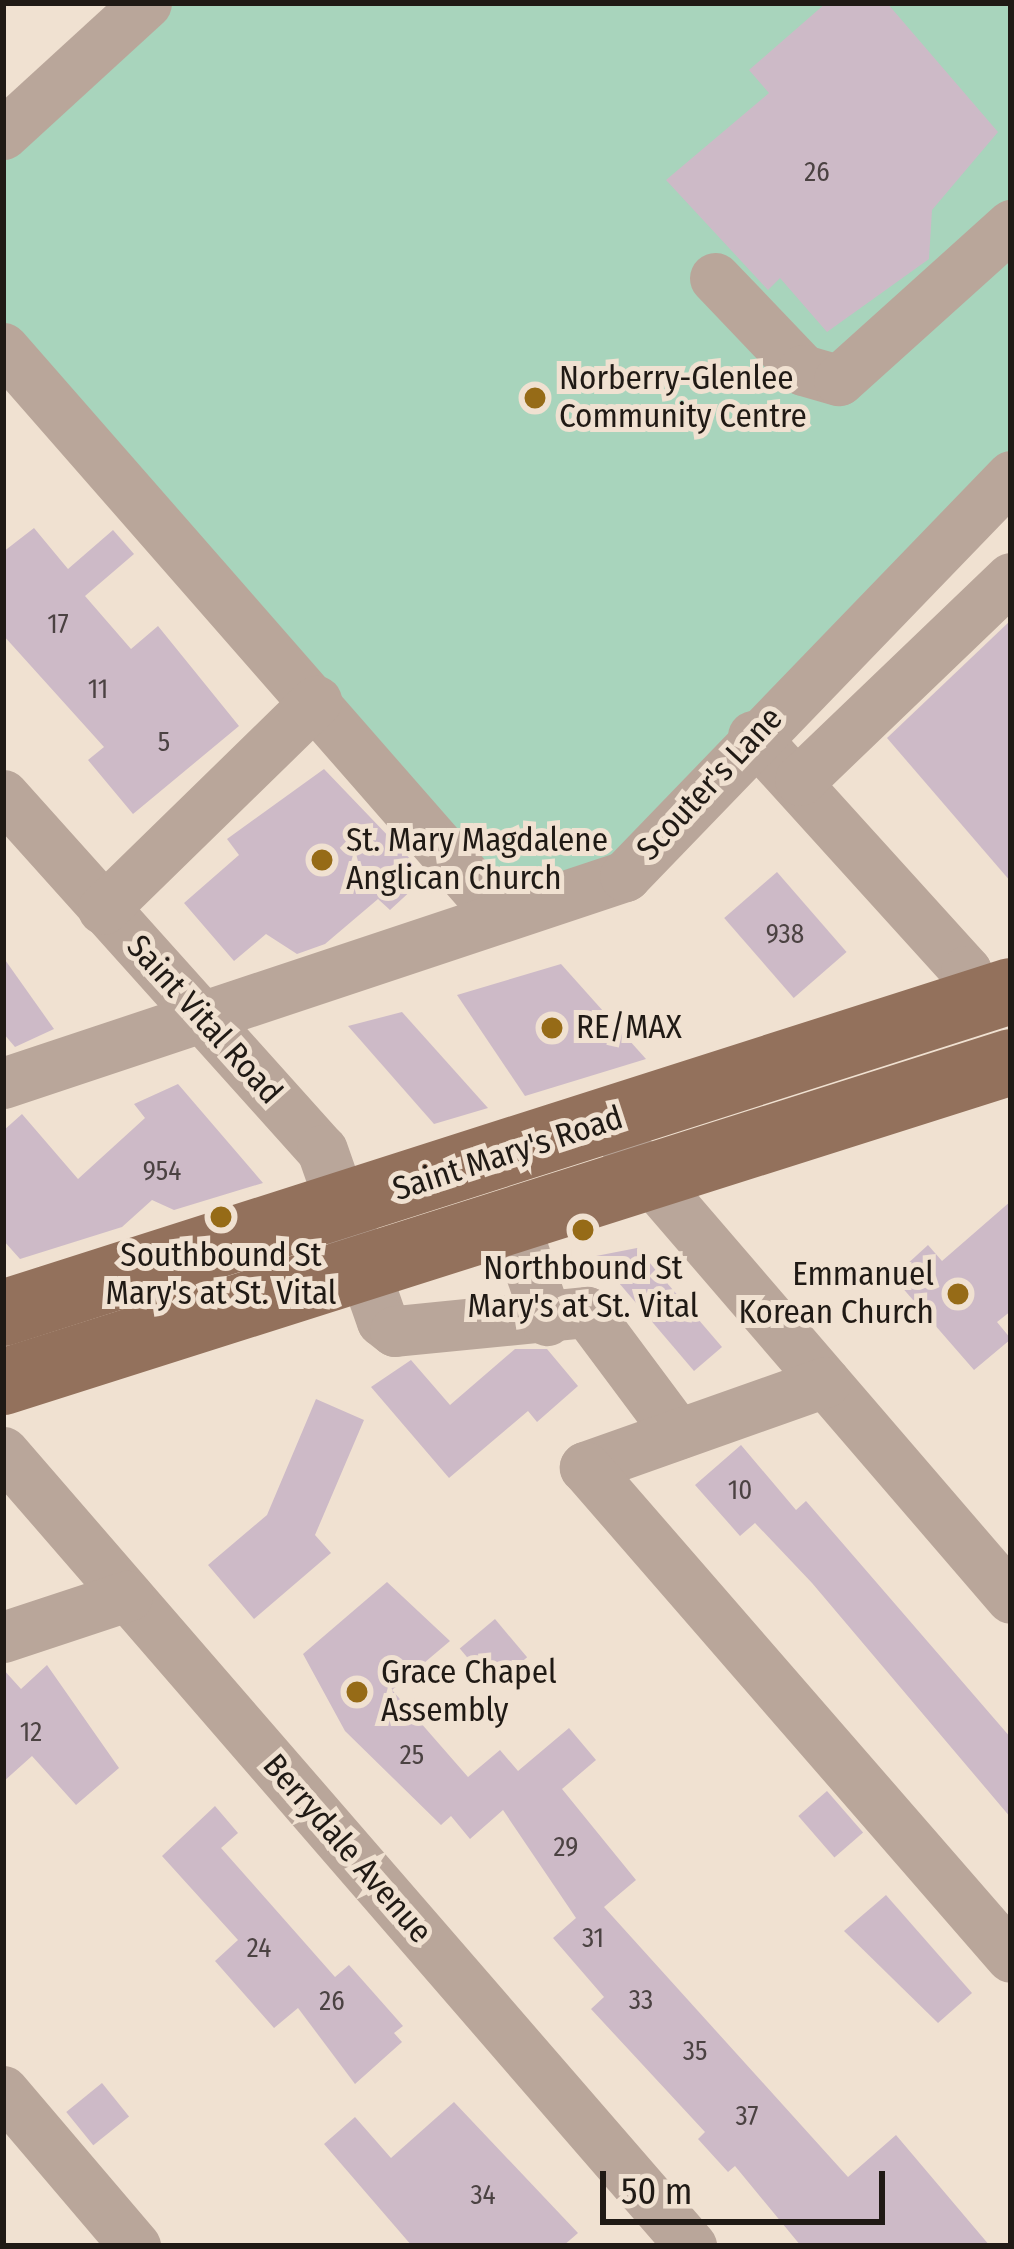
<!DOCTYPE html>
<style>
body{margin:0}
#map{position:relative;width:1014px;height:2249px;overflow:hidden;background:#f0e1d1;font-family:"Fira Sans Condensed",sans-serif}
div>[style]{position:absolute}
.green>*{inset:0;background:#a8d4bc}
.building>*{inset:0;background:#cdbac7;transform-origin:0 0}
.minor>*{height:51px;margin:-25.5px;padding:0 25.5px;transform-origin:25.5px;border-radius:25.5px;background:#b9a69a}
.major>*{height:66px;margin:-33px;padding:0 33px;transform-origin:33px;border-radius:33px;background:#93715c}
.dots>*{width:33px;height:33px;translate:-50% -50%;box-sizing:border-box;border:6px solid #f0e1d1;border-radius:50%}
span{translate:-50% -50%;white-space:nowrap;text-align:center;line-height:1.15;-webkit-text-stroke:10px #f0e1d1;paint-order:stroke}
.number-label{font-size:27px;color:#4b4242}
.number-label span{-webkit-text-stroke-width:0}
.poi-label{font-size:33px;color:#201a15}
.left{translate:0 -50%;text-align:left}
.right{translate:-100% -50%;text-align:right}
.street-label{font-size:33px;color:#201a15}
.frame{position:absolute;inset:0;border:6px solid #201a15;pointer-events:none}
.scale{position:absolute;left:600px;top:2171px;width:285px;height:54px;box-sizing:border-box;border:6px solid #201a15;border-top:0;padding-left:15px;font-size:36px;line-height:42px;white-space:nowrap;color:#201a15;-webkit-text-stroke:9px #f0e1d1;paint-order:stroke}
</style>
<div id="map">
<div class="green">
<div style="clip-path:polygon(154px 3px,1011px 3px,1011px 461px,620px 867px,501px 902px,3px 334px,3px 135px)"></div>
</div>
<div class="building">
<div style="clip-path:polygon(826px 3px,887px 3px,998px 132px,932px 210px,929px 259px,827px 332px,780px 278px,768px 290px,666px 180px,769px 93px,749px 70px)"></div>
<div style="clip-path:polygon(34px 528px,68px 569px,113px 530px,134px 554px,85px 596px,131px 649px,158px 626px,239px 726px,133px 814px,88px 760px,104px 747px,3px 635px,3px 552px)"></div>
<div style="clip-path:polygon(1011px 620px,1011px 882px,887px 738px)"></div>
<div style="clip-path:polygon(324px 769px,416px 865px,406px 874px,415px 887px,390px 910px,378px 899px,325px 944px,297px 954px,266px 934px,234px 961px,184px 903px,239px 855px,227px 839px)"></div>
<div style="left:777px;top:872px;width:106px;height:70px;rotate:49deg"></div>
<div style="clip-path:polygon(3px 957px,54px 1029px,15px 1047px,3px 1033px)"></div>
<div style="clip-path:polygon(561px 964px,646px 1059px,525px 1096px,457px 995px)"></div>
<div style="clip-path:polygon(402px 1012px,488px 1108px,434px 1124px,348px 1026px)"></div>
<div style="clip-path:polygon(178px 1084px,263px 1183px,174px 1210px,152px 1200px,122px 1227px,20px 1259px,3px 1240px,3px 1131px,22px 1114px,78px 1179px,145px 1118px,134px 1104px)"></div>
<div style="clip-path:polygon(1011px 1201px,1011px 1311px,997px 1322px,1011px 1339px,974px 1370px,893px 1277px,928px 1245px,942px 1261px)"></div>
<div style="clip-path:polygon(637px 1248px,722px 1347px,694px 1371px,596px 1256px)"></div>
<div style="clip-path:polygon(515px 1349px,547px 1349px,578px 1386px,537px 1422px,528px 1411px,449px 1478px,371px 1387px,411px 1360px,450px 1405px)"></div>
<div style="clip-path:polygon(316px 1399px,364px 1420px,315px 1535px,331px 1553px,254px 1619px,208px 1565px,267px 1515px)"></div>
<div style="clip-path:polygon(741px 1445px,796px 1510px,806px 1501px,1011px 1738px,1011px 1818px,812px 1583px,755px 1523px,740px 1536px,695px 1485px)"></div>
<div style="clip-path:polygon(387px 1582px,450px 1641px,392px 1690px,468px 1777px,500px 1750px,518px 1771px,569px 1728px,596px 1760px,562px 1789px,636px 1880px,604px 1907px,848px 2177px,896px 2135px,990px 2246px,801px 2246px,735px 2166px,728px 2172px,698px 2139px,705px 2132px,591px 2009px,604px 1997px,553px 1938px,576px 1918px,503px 1810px,470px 1839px,451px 1816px,441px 1825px,345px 1731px,303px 1654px)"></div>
<div style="left:495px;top:1619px;width:50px;height:46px;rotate:50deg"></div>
<div style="clip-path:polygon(47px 1665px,119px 1768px,76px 1805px,32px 1756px,3px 1782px,3px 1669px,21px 1689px)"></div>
<div style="left:827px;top:1791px;width:55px;height:38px;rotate:49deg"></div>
<div style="clip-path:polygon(215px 1806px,238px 1833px,221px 1848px,335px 1977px,349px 1965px,403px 2026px,394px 2033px,402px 2042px,355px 2084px,298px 2008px,274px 2028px,215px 1961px,238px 1940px,162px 1856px)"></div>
<div style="clip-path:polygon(886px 1895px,972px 1993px,938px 2023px,844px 1931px)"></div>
<div style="left:102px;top:2083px;width:43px;height:46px;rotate:51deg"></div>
<div style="clip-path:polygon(454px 2102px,578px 2233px,563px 2246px,412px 2246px,324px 2144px,355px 2117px,391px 2158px)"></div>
</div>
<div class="minor">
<div style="left:3px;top:134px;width:194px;rotate:-42.5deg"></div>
<div style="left:715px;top:278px;width:127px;rotate:46.3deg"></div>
<div style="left:803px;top:370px;width:37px;rotate:16deg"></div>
<div style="left:839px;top:380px;width:232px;rotate:-42deg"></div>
<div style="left:3px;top:348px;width:755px;rotate:48.81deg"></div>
<div style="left:753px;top:736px;width:317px;rotate:47.8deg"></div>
<div style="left:966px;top:971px;width:33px;rotate:72deg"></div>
<div style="left:800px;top:780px;width:292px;rotate:-43.8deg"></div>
<div style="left:3px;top:795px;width:477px;rotate:48.1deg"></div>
<div style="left:322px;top:1150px;width:181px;rotate:70.7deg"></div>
<div style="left:382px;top:1321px;width:16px;rotate:38deg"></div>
<div style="left:395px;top:1331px;width:193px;rotate:-5.7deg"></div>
<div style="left:587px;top:1312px;width:152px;rotate:53.3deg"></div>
<div style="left:103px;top:909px;width:298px;rotate:-44.3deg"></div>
<div style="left:3px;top:1083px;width:656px;rotate:-18.41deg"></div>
<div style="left:625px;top:876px;width:556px;rotate:-46.02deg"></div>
<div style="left:628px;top:1153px;width:587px;rotate:49.28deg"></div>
<div style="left:512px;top:1218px;width:108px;rotate:71.1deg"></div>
<div style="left:825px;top:1382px;width:255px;rotate:160.5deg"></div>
<div style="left:585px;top:1467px;width:649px;rotate:49deg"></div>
<div style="left:3px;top:1452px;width:1051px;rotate:49.09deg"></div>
<div style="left:3px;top:1637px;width:131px;rotate:-18.3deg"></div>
<div style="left:3px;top:2091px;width:204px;rotate:49.6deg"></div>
</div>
<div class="major">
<div style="left:3px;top:1313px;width:1058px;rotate:-17.72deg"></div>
<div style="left:3px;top:1382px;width:1058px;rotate:-17.61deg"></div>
</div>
<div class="dots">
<div style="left:535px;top:398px;background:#966b17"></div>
<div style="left:322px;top:860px;background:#966b17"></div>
<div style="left:552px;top:1028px;background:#966b17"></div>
<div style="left:221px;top:1217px;background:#966b17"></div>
<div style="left:583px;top:1230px;background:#966b17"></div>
<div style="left:958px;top:1294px;background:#966b17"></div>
<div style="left:357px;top:1692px;background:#966b17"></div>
</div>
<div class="number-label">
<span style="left:817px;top:173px">26</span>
<span style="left:58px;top:625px">17</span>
<span style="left:98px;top:690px">11</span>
<span style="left:164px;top:743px">5</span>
<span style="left:785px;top:935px">938</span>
<span style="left:162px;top:1172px">954</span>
<span style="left:740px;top:1491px">10</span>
<span style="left:31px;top:1733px">12</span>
<span style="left:412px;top:1756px">25</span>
<span style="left:566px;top:1848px">29</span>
<span style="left:593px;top:1939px">31</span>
<span style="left:259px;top:1949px">24</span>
<span style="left:641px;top:2001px">33</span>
<span style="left:332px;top:2002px">26</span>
<span style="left:695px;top:2052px">35</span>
<span style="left:747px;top:2117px">37</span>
<span style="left:483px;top:2196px">34</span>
</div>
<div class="poi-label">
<span class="left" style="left:559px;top:398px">Norberry-Glenlee<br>Community Centre</span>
<span class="left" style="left:346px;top:860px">St. Mary Magdalene<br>Anglican Church</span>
<span class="left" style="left:576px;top:1028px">RE/MAX</span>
<span style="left:221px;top:1275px">Southbound St<br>Mary's at St. Vital</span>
<span style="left:583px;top:1288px">Northbound St<br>Mary's at St. Vital</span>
<span class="right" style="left:934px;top:1294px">Emmanuel<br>Korean Church</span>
<span class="left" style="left:381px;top:1692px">Grace Chapel<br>Assembly</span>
</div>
<div class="street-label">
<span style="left:710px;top:784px;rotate:-47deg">Scouter's Lane</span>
<span style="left:204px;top:1020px;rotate:48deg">Saint Vital Road</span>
<span style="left:508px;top:1154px;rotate:-18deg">Saint Mary's Road</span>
<span style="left:347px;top:1849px;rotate:49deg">Berrydale Avenue</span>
</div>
<div class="frame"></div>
<div class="scale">50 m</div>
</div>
